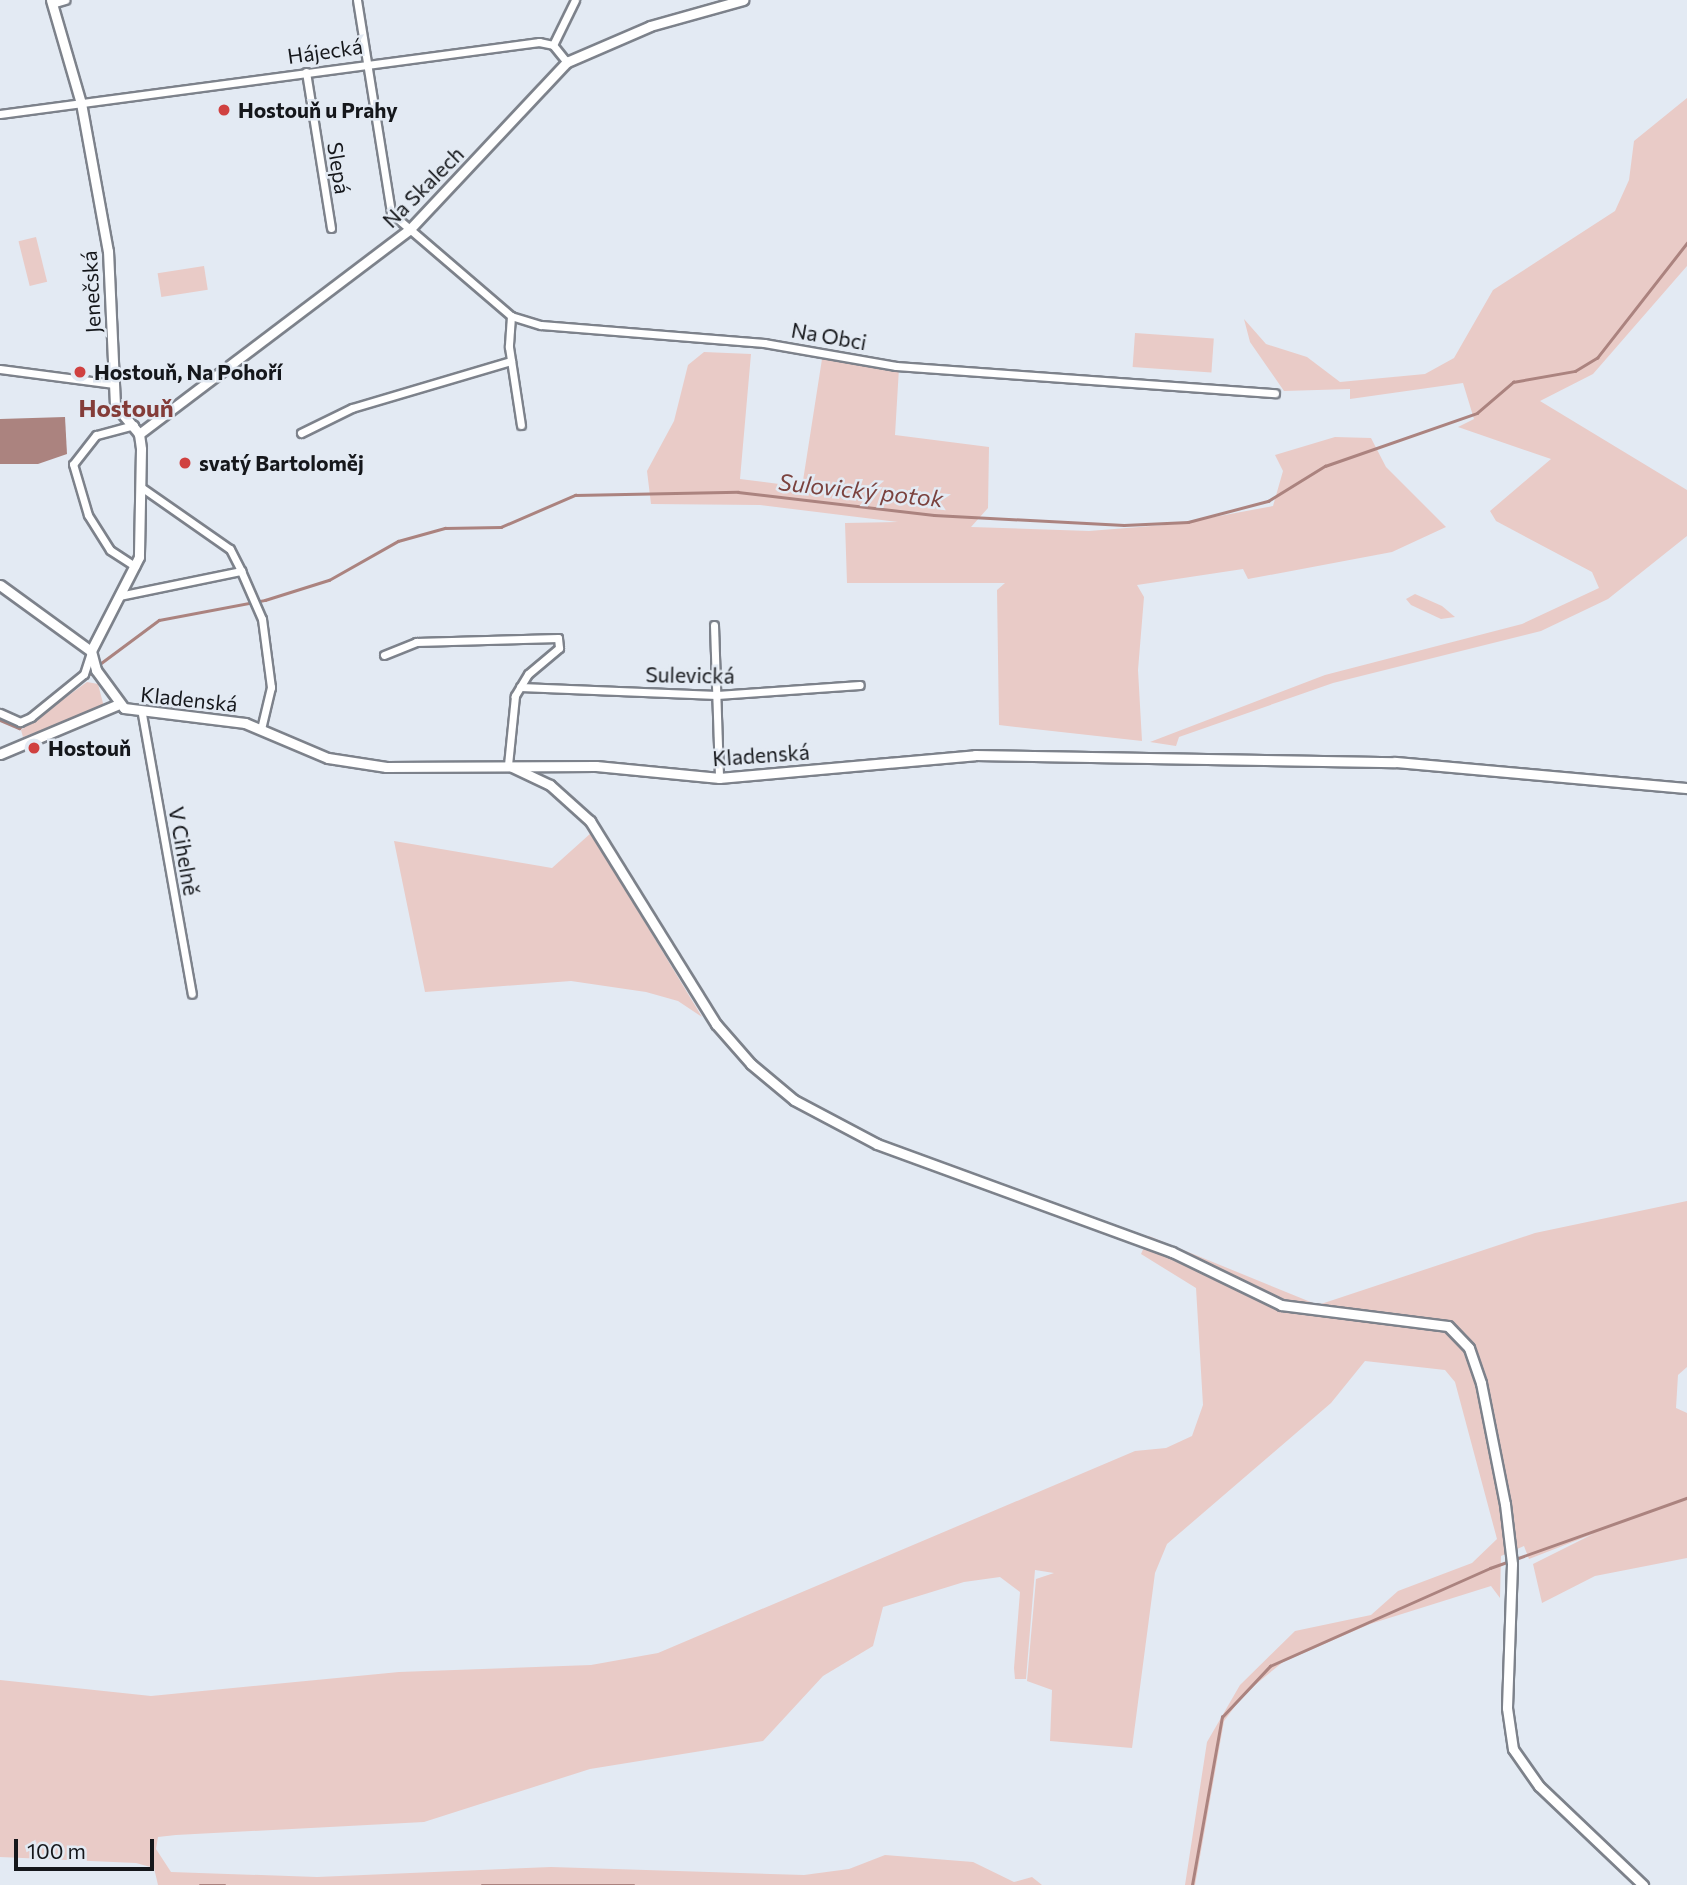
<!DOCTYPE html>
<meta charset="utf-8">
<style>
body{margin:0}
#map{position:relative;width:1687px;height:1885px;overflow:hidden;background:#e3eaf3;font-family:Commissioner,sans-serif}
div>[style]{position:absolute}
.green>*{inset:0;background:#e9cbc7;transform-origin:0 0}
.water>*{inset:0;background:#ab837f}
.stream>*{height:2.5px;margin:-1.25px;padding:0 1.25px;transform-origin:1.25px;border-radius:1.25px;background:#ab837f}
.roads{filter:drop-shadow(2px 0 #7d828b) drop-shadow(-2px 0 #7d828b) drop-shadow(0 2px #7d828b) drop-shadow(0 -2px #7d828b)}
.minor>*{height:7px;margin:-3.5px;padding:0 3.5px;transform-origin:3.5px;border-radius:3.5px;background:#fff}
.tertiary>*{height:9px;margin:-4.5px;padding:0 4.5px;transform-origin:4.5px;border-radius:4.5px;background:#fff}
.dots>*{width:19px;height:19px;translate:-50% -50%;box-sizing:border-box;border:4px solid #e3eaf3;border-radius:50%}
span{translate:-50% -50%;white-space:nowrap;text-align:center;line-height:1.15;-webkit-text-stroke:5px #e3eaf3;paint-order:stroke}
.street-label{font-size:21px;color:#15171b}
.poi-label{font-size:21px;color:#15171b;font-weight:700}
.left{translate:0 -50%;text-align:left}
.water-label{font-size:23px;color:#7b423e;font-style:italic}
.quarter-label{font-size:24px;color:#843c38;font-weight:700}
.scale{position:absolute;left:14px;top:1839px;width:140px;height:32px;box-sizing:border-box;border:4px solid #15171b;border-top:0;padding-left:9px;font-size:21px;line-height:24px;white-space:nowrap;color:#15171b;-webkit-text-stroke:5px #e3eaf3;paint-order:stroke}
</style>
<div id="map">
<div class="green">
<div style="clip-path:polygon(1687px 98px,1687px 266px,1593px 374px,1540px 401px,1687px 490px,1687px 536px,1608px 599px,1541px 631px,1333px 683px,1179px 737px,1176px 746px,1150px 742px,1325px 675px,1522px 624px,1599px 588px,1592px 572px,1496px 521px,1490px 511px,1551px 459px,1458px 427px,1474px 419px,1463px 383px,1350px 399px,1350px 389px,1284px 391px,1250px 342px,1244px 319px,1266px 344px,1307px 357px,1340px 382px,1425px 374px,1454px 358px,1493px 290px,1615px 211px,1629px 180px,1634px 141px)"></div>
<div style="left:36px;top:237px;width:46px;height:18px;rotate:76deg"></div>
<div style="left:204px;top:266px;width:24px;height:47px;rotate:81deg"></div>
<div style="left:1135px;top:333px;width:79px;height:34px;rotate:4deg"></div>
<div style="clip-path:polygon(704px 352px,751px 354px,740px 479px,802px 487px,822px 359px,899px 368px,895px 435px,989px 447px,988px 508px,971px 527px,1089px 531px,1177px 524px,1273px 506px,1283px 471px,1275px 455px,1335px 437px,1371px 438px,1386px 467px,1446px 527px,1392px 552px,1248px 579px,1243px 569px,1137px 585px,1144px 597px,1138px 670px,1142px 741px,999px 725px,997px 590px,1005px 583px,847px 583px,845px 523px,898px 522px,760px 505px,651px 504px,647px 471px,674px 421px,688px 365px)"></div>
<div style="clip-path:polygon(1415px 594px,1442px 606px,1455px 617px,1441px 619px,1411px 605px,1406px 599px)"></div>
<div style="clip-path:polygon(87px 682px,98px 684px,104px 707px,23px 737px,21px 730px)"></div>
<div style="clip-path:polygon(591px 833px,702px 1017px,678px 1001px,646px 992px,571px 981px,425px 992px,394px 841px,552px 868px)"></div>
<div style="clip-path:polygon(1687px 1201px,1687px 1367px,1678px 1375px,1676px 1408px,1687px 1413px,1687px 1498px,1648px 1511px,1687px 1499px,1687px 1558px,1595px 1576px,1542px 1603px,1533px 1564px,1593px 1534px,1529px 1559px,1524px 1546px,1501px 1556px,1500px 1598px,1491px 1586px,1370px 1624px,1283px 1662px,1245px 1693px,1224px 1721px,1195px 1885px,1185px 1885px,1207px 1742px,1240px 1685px,1295px 1631px,1371px 1615px,1398px 1591px,1472px 1563px,1497px 1539px,1455px 1382px,1445px 1370px,1365px 1361px,1331px 1403px,1167px 1544px,1155px 1573px,1132px 1748px,1050px 1741px,1052px 1690px,1027px 1681px,1036px 1579px,1054px 1573px,1035px 1570px,1026px 1679px,1015px 1679px,1014px 1668px,1020px 1592px,1000px 1577px,964px 1582px,883px 1607px,873px 1646px,823px 1676px,763px 1741px,590px 1769px,424px 1822px,176px 1835px,158px 1837px,156px 1849px,171px 1872px,317px 1877px,551px 1867px,804px 1875px,849px 1869px,885px 1855px,973px 1862px,1014px 1882px,1032px 1877px,1042px 1885px,158px 1885px,154px 1868px,136px 1863px,0 1857px,0 1680px,151px 1696px,399px 1672px,591px 1665px,658px 1653px,1135px 1451px,1166px 1448px,1192px 1436px,1203px 1405px,1196px 1288px,1141px 1254px,1149px 1236px,1318px 1305px,1535px 1233px)"></div>
</div>
<div class="water">
<div style="clip-path:polygon(65px 417px,67px 454px,38px 464px,0 464px,0 419px)"></div>
</div>
<div class="stream">
<div style="left:97px;top:666px;width:77px;rotate:-36.6deg"></div>
<div style="left:159px;top:620px;width:108px;rotate:-10.7deg"></div>
<div style="left:265px;top:600px;width:67px;rotate:-17.4deg"></div>
<div style="left:329px;top:580px;width:79px;rotate:-29.5deg"></div>
<div style="left:398px;top:541px;width:49px;rotate:-15.5deg"></div>
<div style="left:445px;top:528px;width:56px;rotate:-1deg"></div>
<div style="left:501px;top:527px;width:81px;rotate:-23.4deg"></div>
<div style="left:575px;top:495px;width:163px;rotate:-1.1deg"></div>
<div style="left:738px;top:492px;width:197px;rotate:6.7deg"></div>
<div style="left:934px;top:515px;width:190px;rotate:3deg"></div>
<div style="left:1124px;top:525px;width:64px;rotate:-2.7deg"></div>
<div style="left:1188px;top:522px;width:83px;rotate:-14.7deg"></div>
<div style="left:1268px;top:501px;width:67px;rotate:-31.6deg"></div>
<div style="left:1325px;top:466px;width:161px;rotate:-19.2deg"></div>
<div style="left:1477px;top:413px;width:48px;rotate:-40.7deg"></div>
<div style="left:1513px;top:382px;width:63px;rotate:-10.1deg"></div>
<div style="left:1575px;top:371px;width:26px;rotate:-31deg"></div>
<div style="left:1597px;top:358px;width:146px;rotate:-52deg"></div>
<div style="left:60px;top:698px;width:43px;rotate:-39.3deg"></div>
<div style="left:0;top:720px;width:21px;rotate:23deg"></div>
<div style="left:19px;top:728px;width:10px;rotate:-37deg"></div>
<div style="left:200px;top:1885px;width:25px"></div>
<div style="left:482px;top:1885px;width:152px"></div>
<div style="left:1192px;top:1885px;width:171px;rotate:-79.9deg"></div>
<div style="left:1222px;top:1717px;width:70px;rotate:-46.7deg"></div>
<div style="left:1270px;top:1666px;width:241px;rotate:-24deg"></div>
<div style="left:1490px;top:1568px;width:209px;rotate:-19.6deg"></div>
</div>
<div class="roads">
<div class="minor">
<div style="left:357px;top:0;width:216px;rotate:80.9deg"></div>
<div style="left:391px;top:213px;width:158px;rotate:40.6deg"></div>
<div style="left:511px;top:316px;width:31px;rotate:17deg"></div>
<div style="left:541px;top:325px;width:224px;rotate:4.6deg"></div>
<div style="left:764px;top:343px;width:134px;rotate:9.9deg"></div>
<div style="left:896px;top:366px;width:380px;rotate:4.1deg"></div>
<div style="left:52px;top:4px;width:14px;rotate:-17deg"></div>
<div style="left:553px;top:45px;width:50px;rotate:-63.9deg"></div>
<div style="left:306px;top:72px;width:158px;rotate:80.9deg"></div>
<div style="left:0;top:114px;width:544px;rotate:-7.61deg"></div>
<div style="left:539px;top:42px;width:14px;rotate:12deg"></div>
<div style="left:553px;top:45px;width:22px;rotate:51deg"></div>
<div style="left:511px;top:316px;width:31px;rotate:94deg"></div>
<div style="left:509px;top:347px;width:79px;rotate:81.3deg"></div>
<div style="left:0;top:369px;width:115px;rotate:7.5deg"></div>
<div style="left:134px;top:425px;width:39px;rotate:165deg"></div>
<div style="left:96px;top:435px;width:37px;rotate:128deg"></div>
<div style="left:73px;top:464px;width:53px;rotate:73.6deg"></div>
<div style="left:88px;top:515px;width:41px;rotate:57.8deg"></div>
<div style="left:110px;top:550px;width:30px;rotate:33deg"></div>
<div style="left:301px;top:433px;width:57px;rotate:-26.1deg"></div>
<div style="left:352px;top:408px;width:166px;rotate:-16.5deg"></div>
<div style="left:141px;top:487px;width:108px;rotate:34.9deg"></div>
<div style="left:230px;top:549px;width:25px;rotate:63deg"></div>
<div style="left:241px;top:571px;width:52px;rotate:66.4deg"></div>
<div style="left:262px;top:619px;width:69px;rotate:82.5deg"></div>
<div style="left:271px;top:687px;width:43px;rotate:103.4deg"></div>
<div style="left:119px;top:596px;width:125px;rotate:-11.6deg"></div>
<div style="left:714px;top:625px;width:153px;rotate:88.1deg"></div>
<div style="left:384px;top:655px;width:35px;rotate:-22deg"></div>
<div style="left:416px;top:642px;width:142px;rotate:-1.6deg"></div>
<div style="left:558px;top:638px;width:10px;rotate:84deg"></div>
<div style="left:559px;top:648px;width:40px;rotate:140deg"></div>
<div style="left:528px;top:674px;width:26px;rotate:121deg"></div>
<div style="left:515px;top:696px;width:69px;rotate:95.8deg"></div>
<div style="left:520px;top:687px;width:197px;rotate:2.3deg"></div>
<div style="left:717px;top:695px;width:143px;rotate:-4deg"></div>
<div style="left:0;top:713px;width:22px;rotate:24deg"></div>
<div style="left:20px;top:722px;width:12px;rotate:-24deg"></div>
<div style="left:31px;top:717px;width:68px;rotate:-39.1deg"></div>
<div style="left:84px;top:674px;width:23px;rotate:-72deg"></div>
<div style="left:142px;top:714px;width:284px;rotate:79.9deg"></div>
</div>
<div class="tertiary">
<div style="left:51px;top:0;width:107px;rotate:73.8deg"></div>
<div style="left:81px;top:103px;width:150px;rotate:79.7deg"></div>
<div style="left:108px;top:251px;width:154px;rotate:87.4deg"></div>
<div style="left:115px;top:405px;width:38px;rotate:50deg"></div>
<div style="left:139px;top:434px;width:15px;rotate:82deg"></div>
<div style="left:141px;top:449px;width:108px;rotate:91.1deg"></div>
<div style="left:139px;top:557px;width:106px;rotate:117.1deg"></div>
<div style="left:91px;top:651px;width:20px;rotate:75deg"></div>
<div style="left:96px;top:670px;width:47px;rotate:53.6deg"></div>
<div style="left:124px;top:708px;width:122px;rotate:7.1deg"></div>
<div style="left:245px;top:723px;width:90px;rotate:22.9deg"></div>
<div style="left:328px;top:758px;width:59px;rotate:8.8deg"></div>
<div style="left:386px;top:767px;width:210px;rotate:-0.3deg"></div>
<div style="left:596px;top:766px;width:124px;rotate:5.6deg"></div>
<div style="left:719px;top:778px;width:257px;rotate:-5.1deg"></div>
<div style="left:975px;top:755px;width:420px;rotate:1deg"></div>
<div style="left:1395px;top:762px;width:293px;rotate:5.1deg"></div>
<div style="left:139px;top:434px;width:338px;rotate:-37.1deg"></div>
<div style="left:409px;top:230px;width:231px;rotate:-46.8deg"></div>
<div style="left:567px;top:62px;width:90px;rotate:-23.4deg"></div>
<div style="left:650px;top:26px;width:97px;rotate:-15.6deg"></div>
<div style="left:0;top:585px;width:112px;rotate:36deg"></div>
<div style="left:0;top:754px;width:129px;rotate:-22.8deg"></div>
<div style="left:512px;top:767px;width:42px;rotate:25.3deg"></div>
<div style="left:550px;top:785px;width:54px;rotate:42deg"></div>
<div style="left:590px;top:821px;width:239px;rotate:58.2deg"></div>
<div style="left:716px;top:1024px;width:53px;rotate:48.8deg"></div>
<div style="left:751px;top:1064px;width:56px;rotate:39.9deg"></div>
<div style="left:794px;top:1100px;width:94px;rotate:27.9deg"></div>
<div style="left:877px;top:1144px;width:314px;rotate:20.1deg"></div>
<div style="left:1172px;top:1252px;width:121px;rotate:25.9deg"></div>
<div style="left:1281px;top:1305px;width:168px;rotate:7.2deg"></div>
<div style="left:1448px;top:1326px;width:30px;rotate:46deg"></div>
<div style="left:1469px;top:1348px;width:37px;rotate:71deg"></div>
<div style="left:1481px;top:1383px;width:123px;rotate:78.8deg"></div>
<div style="left:1505px;top:1504px;width:60px;rotate:83.3deg"></div>
<div style="left:1512px;top:1564px;width:144px;rotate:92deg"></div>
<div style="left:1507px;top:1708px;width:41px;rotate:81.7deg"></div>
<div style="left:1513px;top:1749px;width:45px;rotate:54.9deg"></div>
<div style="left:1539px;top:1786px;width:144px;rotate:43.6deg"></div>
</div>
</div>
<div class="dots">
<div style="left:224px;top:110px;background:#d04140"></div>
<div style="left:80px;top:372px;background:#d04140"></div>
<div style="left:185px;top:463px;background:#d04140"></div>
<div style="left:34px;top:748px;background:#d04140"></div>
</div>
<div class="street-label">
<span style="left:325px;top:51px;rotate:-8deg">Hájecká</span>
<span style="left:339px;top:168px;rotate:81deg">Slepá</span>
<span style="left:423px;top:187px;rotate:-45deg">Na Skalech</span>
<span style="left:91px;top:292px;rotate:-93deg">Jenečská</span>
<span style="left:829px;top:336px;rotate:10deg">Na Obci</span>
<span style="left:690px;top:675px;rotate:1deg">Sulevická</span>
<span style="left:189px;top:699px;rotate:6deg">Kladenská</span>
<span style="left:761px;top:755px;rotate:-4deg">Kladenská</span>
<span style="left:184px;top:851px;rotate:80deg">V Cihelně</span>
</div>
<div class="poi-label">
<span class="left" style="left:238px;top:110px">Hostouň u Prahy</span>
<span class="left" style="left:94px;top:372px">Hostouň, Na Pohoří</span>
<span class="left" style="left:199px;top:463px">svatý Bartoloměj</span>
<span class="left" style="left:48px;top:748px">Hostouň</span>
</div>
<div class="water-label">
<span style="left:861px;top:490px;rotate:6deg">Sulovický potok</span>
</div>
<div class="quarter-label">
<span style="left:126px;top:408px">Hostouň</span>
</div>
<div class="scale">100 m</div>
</div>
